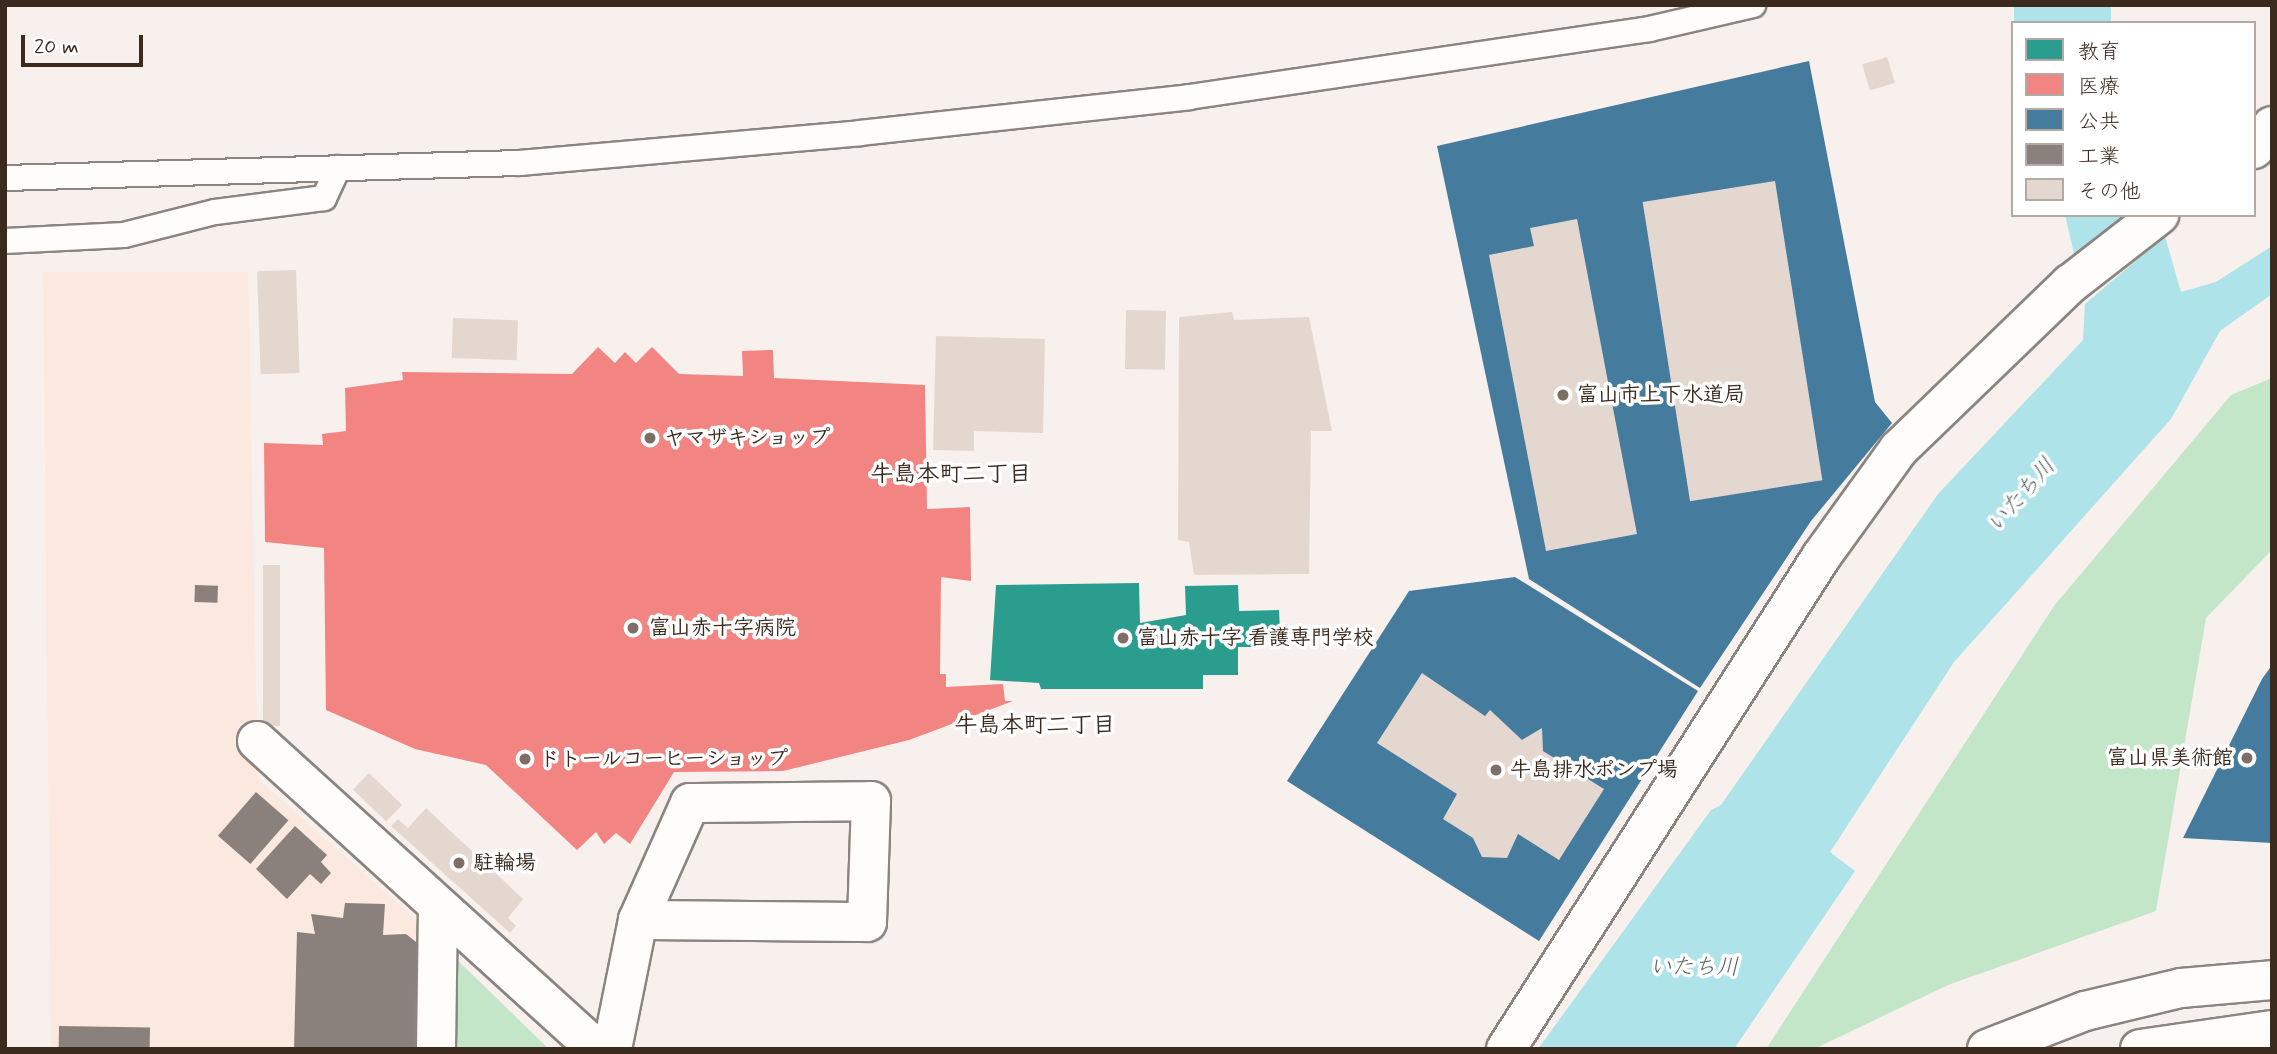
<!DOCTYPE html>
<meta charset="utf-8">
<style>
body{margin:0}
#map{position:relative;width:2277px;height:1054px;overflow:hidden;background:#f8f0ec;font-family:Mynerve,"Klee One",sans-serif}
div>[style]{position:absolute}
.built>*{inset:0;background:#fbe9df}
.green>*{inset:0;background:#c3e6c8}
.water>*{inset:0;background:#ade3e9;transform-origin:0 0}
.schools>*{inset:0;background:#2a9d8f}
.health>*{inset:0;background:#f28482}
.public>*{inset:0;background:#457b9d}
.industry>*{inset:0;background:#8a817c;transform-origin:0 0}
.building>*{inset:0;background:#e4d7cf;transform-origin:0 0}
.roads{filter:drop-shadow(2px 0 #8b8480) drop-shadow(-2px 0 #8b8480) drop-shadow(0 2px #8b8480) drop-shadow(0 -2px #8b8480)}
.lane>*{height:24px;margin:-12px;padding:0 12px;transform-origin:12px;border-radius:12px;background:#fefdfc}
.street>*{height:38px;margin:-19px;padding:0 19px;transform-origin:19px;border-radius:19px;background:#fefdfc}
.secondary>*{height:38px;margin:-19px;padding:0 19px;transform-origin:19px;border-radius:19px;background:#fefdfc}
.dots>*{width:19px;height:19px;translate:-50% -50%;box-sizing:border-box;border:4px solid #fff;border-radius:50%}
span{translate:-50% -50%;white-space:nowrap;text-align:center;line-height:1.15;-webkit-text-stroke:7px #fff;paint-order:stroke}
.poi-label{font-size:21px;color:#3b2a1e;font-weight:700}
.left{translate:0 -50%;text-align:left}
.right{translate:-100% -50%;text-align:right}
.neighbourhood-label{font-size:23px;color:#3b2a1e;font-weight:700}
.water-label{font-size:23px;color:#54605b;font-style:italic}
.frame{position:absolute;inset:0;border:7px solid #3b2a1e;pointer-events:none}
.legend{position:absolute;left:2011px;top:21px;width:245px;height:196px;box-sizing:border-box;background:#fff;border:2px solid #b1aaa5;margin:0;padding:9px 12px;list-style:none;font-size:21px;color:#3b2a1e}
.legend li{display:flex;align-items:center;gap:14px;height:35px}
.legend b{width:35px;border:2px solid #b1aaa5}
.scale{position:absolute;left:21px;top:35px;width:122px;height:32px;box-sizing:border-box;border:4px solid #3b2a1e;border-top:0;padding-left:9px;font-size:21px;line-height:24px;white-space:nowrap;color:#3b2a1e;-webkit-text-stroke:5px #fff;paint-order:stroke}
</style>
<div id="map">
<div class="built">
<div style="clip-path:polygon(43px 272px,248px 272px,258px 779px,428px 930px,425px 1049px,51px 1049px)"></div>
</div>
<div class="green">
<div style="clip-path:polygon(2272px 378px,2272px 550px,2206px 618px,2156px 911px,1948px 985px,1814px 1049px,1766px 1049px,2054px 606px,2231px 395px)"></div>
<div style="clip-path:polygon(447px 950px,549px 1049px,446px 1049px)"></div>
</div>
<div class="water">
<div style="left:2014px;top:5px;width:97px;height:18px"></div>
<div style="clip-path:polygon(2065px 215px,2125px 215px,2075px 258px)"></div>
<div style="clip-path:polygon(2165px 236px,2181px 292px,2216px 282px,2272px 246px,2272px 294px,2220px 331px,2171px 419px,1954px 662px,1830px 852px,1855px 871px,1734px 1049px,1538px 1049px,1711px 810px,1721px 805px,1938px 494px,2083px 340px,2085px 304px)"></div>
</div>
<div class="schools">
<div style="clip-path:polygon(1139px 583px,1140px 623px,1186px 615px,1185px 586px,1238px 585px,1239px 611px,1279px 610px,1280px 630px,1253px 630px,1253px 647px,1238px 647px,1238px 675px,1203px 675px,1203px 689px,1041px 689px,1039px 683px,990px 680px,996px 585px)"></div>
</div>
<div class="health">
<div style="clip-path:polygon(598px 347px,615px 363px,625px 352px,636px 363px,652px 347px,679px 374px,743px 376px,742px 351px,773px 350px,774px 378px,925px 385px,927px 509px,970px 507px,971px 581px,941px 577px,940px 674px,946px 674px,946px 687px,1003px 684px,1005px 701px,1013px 701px,909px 740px,783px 771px,674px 772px,630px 844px,616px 833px,604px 844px,596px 832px,577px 850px,486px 765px,415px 749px,326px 710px,324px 548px,265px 542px,264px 443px,323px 445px,322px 434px,346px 431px,345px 388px,403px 380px,402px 372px,572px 374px)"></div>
</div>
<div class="public">
<div style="clip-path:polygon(1809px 61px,1875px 402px,1892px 423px,1811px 521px,1700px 688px,1529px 579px,1437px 146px)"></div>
<div style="clip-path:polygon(1515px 577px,1698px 691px,1539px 941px,1287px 781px,1409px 591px)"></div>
<div style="clip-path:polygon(2272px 665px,2272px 843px,2183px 838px,2262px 679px)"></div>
</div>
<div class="industry">
<div style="left:195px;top:585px;width:23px;height:17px;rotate:2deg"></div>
<div style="left:256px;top:792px;width:43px;height:58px;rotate:41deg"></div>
<div style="clip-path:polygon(295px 826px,327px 855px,321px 862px,331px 873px,321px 884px,310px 874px,287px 899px,256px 869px)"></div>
<div style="clip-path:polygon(345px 903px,385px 904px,383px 935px,406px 934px,420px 945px,418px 1049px,294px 1049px,297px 932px,315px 934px,311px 914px,343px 918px)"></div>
<div style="left:59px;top:1026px;width:91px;height:23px;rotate:1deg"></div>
</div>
<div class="building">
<div style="left:1887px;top:57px;width:27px;height:26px;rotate:73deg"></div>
<div style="left:1775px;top:181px;width:303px;height:134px;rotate:81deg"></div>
<div style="clip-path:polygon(1577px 219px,1637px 534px,1546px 551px,1489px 255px,1534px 246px,1530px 228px)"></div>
<div style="left:296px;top:270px;width:103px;height:39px;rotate:88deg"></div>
<div style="left:1126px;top:310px;width:40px;height:59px;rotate:1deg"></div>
<div style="clip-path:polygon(1232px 312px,1234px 320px,1309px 317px,1332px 431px,1311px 431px,1309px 574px,1194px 575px,1189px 542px,1178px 540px,1179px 317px)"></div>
<div style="left:453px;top:318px;width:65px;height:40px;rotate:2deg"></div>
<div style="clip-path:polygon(936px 336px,1045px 339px,1043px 433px,974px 431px,974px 451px,933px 450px)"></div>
<div style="left:263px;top:565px;width:17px;height:161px"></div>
<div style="clip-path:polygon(1422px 673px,1485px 716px,1490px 710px,1522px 740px,1542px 728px,1543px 751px,1604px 789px,1559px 860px,1518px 834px,1507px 858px,1482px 857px,1473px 838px,1443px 819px,1457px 794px,1377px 743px)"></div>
<div style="left:369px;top:773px;width:46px;height:23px;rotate:44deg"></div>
<div style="clip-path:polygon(426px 808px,523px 899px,508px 918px,516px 926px,510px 933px,391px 826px,398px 819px,408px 828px)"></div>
</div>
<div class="roads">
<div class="lane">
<div style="left:5px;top:178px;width:515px;rotate:-1.67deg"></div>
<div style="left:520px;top:163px;width:341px;rotate:-5deg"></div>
<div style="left:860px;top:133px;width:331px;rotate:-6.2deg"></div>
<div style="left:1189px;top:97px;width:465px;rotate:-8.4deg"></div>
<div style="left:1649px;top:29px;width:107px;rotate:-13deg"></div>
<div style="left:5px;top:241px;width:119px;rotate:-2.9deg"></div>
<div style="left:124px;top:235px;width:94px;rotate:-14.2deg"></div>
<div style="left:215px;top:212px;width:110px;rotate:-7.3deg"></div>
<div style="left:324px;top:198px;width:33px;rotate:-65deg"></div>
</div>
<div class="street">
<div style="left:2254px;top:149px;width:29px;rotate:-52deg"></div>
<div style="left:436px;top:1049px;width:139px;rotate:-89.2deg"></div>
<div style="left:1506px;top:1049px;width:584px;rotate:-57.37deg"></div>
<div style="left:1821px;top:557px;width:133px;rotate:-54.2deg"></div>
<div style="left:1899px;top:449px;width:238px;rotate:-44deg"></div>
<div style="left:2070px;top:284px;width:113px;rotate:-37.8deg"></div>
</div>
<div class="secondary">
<div style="left:257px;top:741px;width:459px;rotate:42.2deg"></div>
<div style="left:612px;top:1049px;width:132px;rotate:-78.6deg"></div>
<div style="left:638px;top:920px;width:128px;rotate:-66deg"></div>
<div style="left:690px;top:803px;width:181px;rotate:-0.6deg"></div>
<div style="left:871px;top:801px;width:121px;rotate:91.9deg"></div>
<div style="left:867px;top:922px;width:229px;rotate:-179.5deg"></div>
<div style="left:1987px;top:1049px;width:105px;rotate:-21.2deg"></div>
<div style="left:2085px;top:1011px;width:99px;rotate:-13.5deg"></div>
<div style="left:2181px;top:988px;width:91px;rotate:-5deg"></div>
<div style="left:2140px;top:1049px;width:133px;rotate:-8.2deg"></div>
</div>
</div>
<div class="dots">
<div style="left:1563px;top:395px;background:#7d6f66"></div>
<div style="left:650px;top:438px;background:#7d6f66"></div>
<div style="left:633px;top:628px;background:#7d6f66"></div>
<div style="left:1123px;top:638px;background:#7d6f66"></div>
<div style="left:2247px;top:758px;background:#7d6f66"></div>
<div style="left:525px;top:759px;background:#7d6f66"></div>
<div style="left:1496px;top:770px;background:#7d6f66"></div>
<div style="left:459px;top:863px;background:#7d6f66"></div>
</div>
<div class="poi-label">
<span class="left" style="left:1577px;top:395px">富山市上下水道局</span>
<span class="left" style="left:664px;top:438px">ヤマザキショップ</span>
<span class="left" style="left:649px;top:628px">富山赤十字病院</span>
<span class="left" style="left:1137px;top:638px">富山赤十字 看護専門学校</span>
<span class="right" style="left:2233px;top:758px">富山県美術館</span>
<span class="left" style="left:539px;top:759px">ドトールコーヒーショップ</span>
<span class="left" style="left:1510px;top:770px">牛島排水ポンプ場</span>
<span class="left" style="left:473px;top:863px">駐輪場</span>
</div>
<div class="neighbourhood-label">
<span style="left:951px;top:475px">牛島本町二丁目</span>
<span style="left:1035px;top:726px">牛島本町二丁目</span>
</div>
<div class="water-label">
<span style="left:2022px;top:496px;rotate:-49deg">いたち川</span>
<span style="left:1694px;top:968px">いたち川</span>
</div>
<div class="frame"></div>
<ul class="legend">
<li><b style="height:19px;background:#2a9d8f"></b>教育</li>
<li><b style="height:19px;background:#f28482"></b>医療</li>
<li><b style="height:19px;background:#457b9d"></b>公共</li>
<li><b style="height:19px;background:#8a817c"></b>工業</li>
<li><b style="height:19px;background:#e4d7cf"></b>その他</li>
</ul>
<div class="scale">20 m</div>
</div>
